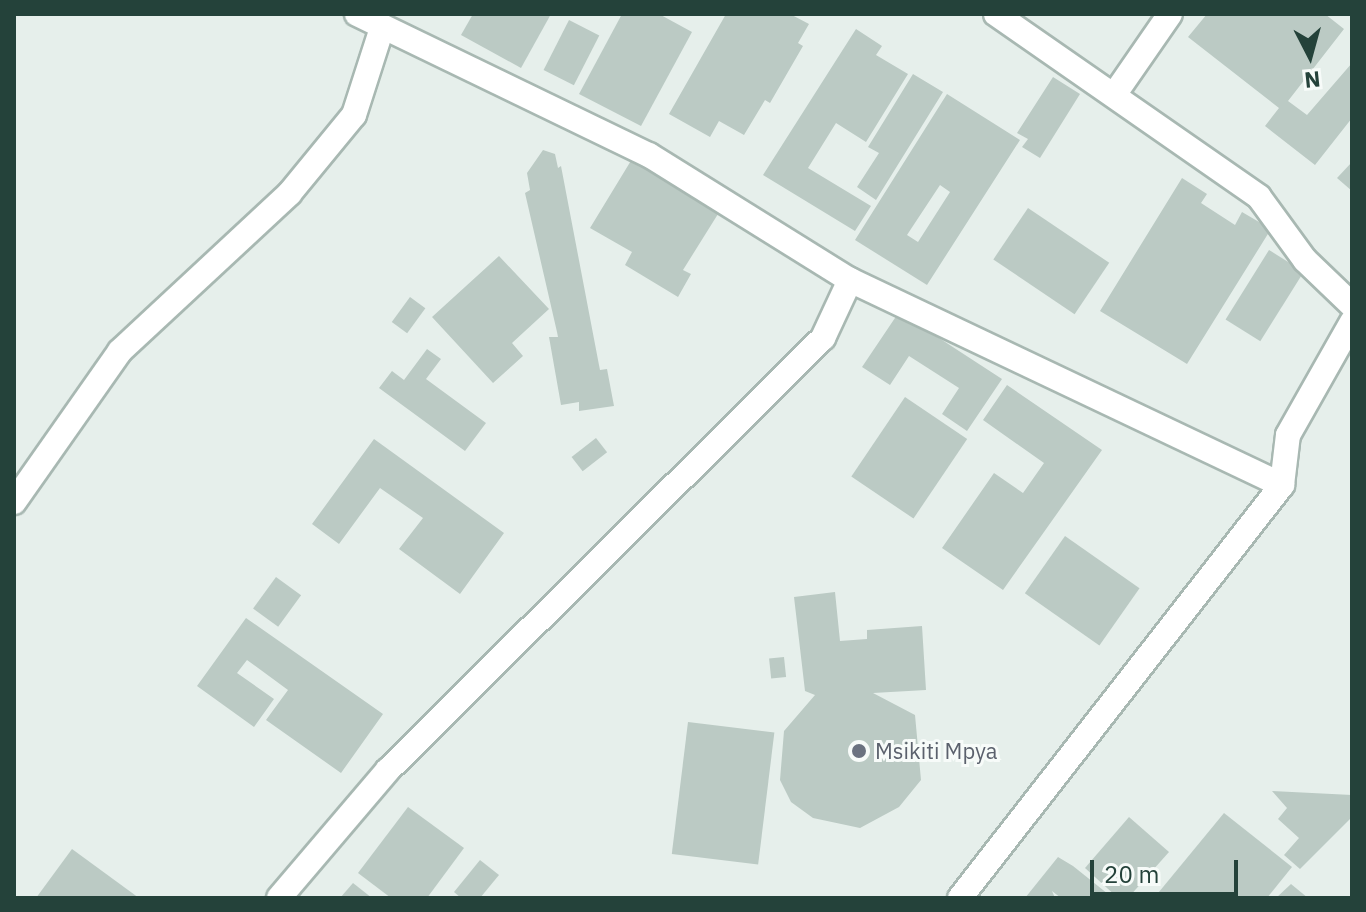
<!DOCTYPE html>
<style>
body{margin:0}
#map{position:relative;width:1366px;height:912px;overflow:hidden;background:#e6efeb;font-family:"IBM Plex Sans",sans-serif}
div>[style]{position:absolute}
.building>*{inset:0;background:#bbcac4;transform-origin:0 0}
.roads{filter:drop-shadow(2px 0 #a8b8b2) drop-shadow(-2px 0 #a8b8b2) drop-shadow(0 2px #a8b8b2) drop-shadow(0 -2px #a8b8b2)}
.street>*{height:24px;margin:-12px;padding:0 12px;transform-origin:12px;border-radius:12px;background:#fff}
.dots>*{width:22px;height:22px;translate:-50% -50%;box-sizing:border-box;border:4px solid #f7fbf9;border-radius:50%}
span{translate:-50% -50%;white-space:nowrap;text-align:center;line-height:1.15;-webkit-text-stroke:6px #f7fbf9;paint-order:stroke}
.worship-label{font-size:22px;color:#5b616d}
.left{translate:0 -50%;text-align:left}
.frame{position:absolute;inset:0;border:16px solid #24423a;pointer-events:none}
.north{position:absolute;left:1270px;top:16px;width:80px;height:80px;-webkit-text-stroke:6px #f7fbf9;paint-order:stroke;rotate:174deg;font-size:22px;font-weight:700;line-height:32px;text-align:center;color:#24423a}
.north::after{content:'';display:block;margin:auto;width:28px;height:36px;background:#24423a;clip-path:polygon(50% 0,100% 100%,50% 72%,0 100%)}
.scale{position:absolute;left:1090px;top:860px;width:148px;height:36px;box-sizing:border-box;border:4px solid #24423a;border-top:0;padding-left:10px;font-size:24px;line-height:28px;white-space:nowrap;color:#24423a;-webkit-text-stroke:6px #f7fbf9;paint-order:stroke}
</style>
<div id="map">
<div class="building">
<div style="clip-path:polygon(473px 14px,551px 14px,521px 68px,461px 35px)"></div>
<div style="clip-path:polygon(622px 14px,659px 14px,692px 32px,641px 126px,579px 94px)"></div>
<div style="clip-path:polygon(726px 14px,790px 14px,809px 24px,798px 43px,803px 46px,770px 103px,765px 100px,744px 135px,719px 121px,710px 137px,669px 114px)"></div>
<div style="clip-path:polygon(1207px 14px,1325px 14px,1344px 29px,1288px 101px,1307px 115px,1352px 63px,1352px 118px,1315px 165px,1265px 126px,1279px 108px,1188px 37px)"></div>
<div style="left:569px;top:20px;width:34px;height:56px;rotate:27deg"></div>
<div style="clip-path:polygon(856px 29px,882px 46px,876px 55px,908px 74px,866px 142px,836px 123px,808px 168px,871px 206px,855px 231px,763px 175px)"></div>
<div style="clip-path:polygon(913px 74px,943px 92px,876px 200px,857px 187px,879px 153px,868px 147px)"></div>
<div style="clip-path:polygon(1053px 77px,1080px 94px,1040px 158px,1022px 147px,1028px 139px,1017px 133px)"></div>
<div style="clip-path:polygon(evenodd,947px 94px,1020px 140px,927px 285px,855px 240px,947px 94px,940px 185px,950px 192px,918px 242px,907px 235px,940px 185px)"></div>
<div style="clip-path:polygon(543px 150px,555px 154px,558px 168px,561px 166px,599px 365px,600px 370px,607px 369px,614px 406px,579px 411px,579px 402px,561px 405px,549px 337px,558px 337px,557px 332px,525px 193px,530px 190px,527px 173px)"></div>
<div style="clip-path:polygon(632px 159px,718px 214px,683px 270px,691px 274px,678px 297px,625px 265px,632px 252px,590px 228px)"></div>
<div style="clip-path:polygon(1352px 162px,1352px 191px,1337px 178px)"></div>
<div style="clip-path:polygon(1182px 178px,1207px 194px,1201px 203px,1235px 225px,1242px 212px,1271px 229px,1187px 364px,1100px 311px)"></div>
<div style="left:1028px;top:208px;width:98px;height:62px;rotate:34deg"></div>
<div style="left:1269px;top:250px;width:41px;height:82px;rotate:32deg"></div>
<div style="clip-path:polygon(499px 256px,549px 309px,512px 343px,523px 356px,493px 383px,432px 317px)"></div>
<div style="left:410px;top:297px;width:19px;height:31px;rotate:36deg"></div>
<div style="clip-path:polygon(899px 312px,1002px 379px,967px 431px,942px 414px,959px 388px,909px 356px,890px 385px,862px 367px)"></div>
<div style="clip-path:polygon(427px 349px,441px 359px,426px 379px,486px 423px,465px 451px,379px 388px,392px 371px,404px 380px)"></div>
<div style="clip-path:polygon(1007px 385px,1102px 450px,1003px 590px,942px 548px,994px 473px,1023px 493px,1044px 463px,983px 420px)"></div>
<div style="left:905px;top:397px;width:75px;height:96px;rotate:34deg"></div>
<div style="left:596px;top:438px;width:18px;height:31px;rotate:52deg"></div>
<div style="clip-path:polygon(374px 439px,504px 533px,460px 594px,399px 549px,423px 518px,380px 488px,339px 544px,312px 524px)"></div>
<div style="left:1065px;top:536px;width:91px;height:70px;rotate:35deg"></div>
<div style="left:276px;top:577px;width:31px;height:39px;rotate:36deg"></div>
<div style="clip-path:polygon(835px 592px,840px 641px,867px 639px,867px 630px,922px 626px,926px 690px,873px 693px,915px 715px,921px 780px,899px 807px,860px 828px,813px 818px,791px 802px,780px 780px,784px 731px,815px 695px,805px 691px,794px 597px)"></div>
<div style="clip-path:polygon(246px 618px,383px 714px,341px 773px,266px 720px,288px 690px,247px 660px,237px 673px,274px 699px,254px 727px,197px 686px)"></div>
<div style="left:784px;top:657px;width:20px;height:15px;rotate:84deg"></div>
<div style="left:688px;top:722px;width:87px;height:133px;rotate:7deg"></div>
<div style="clip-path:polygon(1272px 791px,1352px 795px,1352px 817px,1300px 869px,1284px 855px,1299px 838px,1278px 819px,1287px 808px)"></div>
<div style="clip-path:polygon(408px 807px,464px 848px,427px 898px,391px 898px,358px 873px)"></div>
<div style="clip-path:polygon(1224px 813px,1292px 867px,1267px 898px,1154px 898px)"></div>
<div style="clip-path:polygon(1129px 817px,1169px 852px,1128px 898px,1118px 898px,1085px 868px)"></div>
<div style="clip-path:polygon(72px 849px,139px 898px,36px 898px)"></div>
<div style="clip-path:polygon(1058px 857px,1073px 866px,1113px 898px,1061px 898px,1052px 891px,1055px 898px,1025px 898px)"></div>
<div style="clip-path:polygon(480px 860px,499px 875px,480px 898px,461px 898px,454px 892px)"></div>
<div style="clip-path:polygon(353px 883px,372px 898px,340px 898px)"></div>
<div style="clip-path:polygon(1291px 884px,1308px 898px,1276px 898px)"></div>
</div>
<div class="roads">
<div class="street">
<div style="left:357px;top:14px;width:324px;rotate:25.8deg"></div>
<div style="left:649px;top:155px;width:237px;rotate:31.9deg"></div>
<div style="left:850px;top:280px;width:478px;rotate:25.4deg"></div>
<div style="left:996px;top:14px;width:320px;rotate:34.8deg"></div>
<div style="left:1259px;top:197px;width:78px;rotate:53.9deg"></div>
<div style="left:1305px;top:260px;width:65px;rotate:43.8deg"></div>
<div style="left:1114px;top:95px;width:98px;rotate:-55.3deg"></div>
<div style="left:14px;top:502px;width:184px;rotate:-54.9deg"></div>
<div style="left:120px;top:351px;width:231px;rotate:-42.9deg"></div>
<div style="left:289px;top:194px;width:102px;rotate:-50.6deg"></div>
<div style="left:354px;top:115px;width:91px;rotate:-72.2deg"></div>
<div style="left:279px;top:898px;width:168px;rotate:-49.6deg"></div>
<div style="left:388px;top:770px;width:613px;rotate:-44.8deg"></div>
<div style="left:823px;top:338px;width:64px;rotate:-65deg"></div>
<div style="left:960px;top:898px;width:524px;rotate:-52.06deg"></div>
<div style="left:1282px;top:485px;width:50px;rotate:-83.2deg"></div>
<div style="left:1288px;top:435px;width:130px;rotate:-60.5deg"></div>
</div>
</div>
<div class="dots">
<div style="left:859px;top:751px;background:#6b7280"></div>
</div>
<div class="worship-label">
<span class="left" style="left:875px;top:751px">Msikiti Mpya</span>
</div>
<div class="frame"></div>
<div class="north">N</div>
<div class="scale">20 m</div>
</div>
